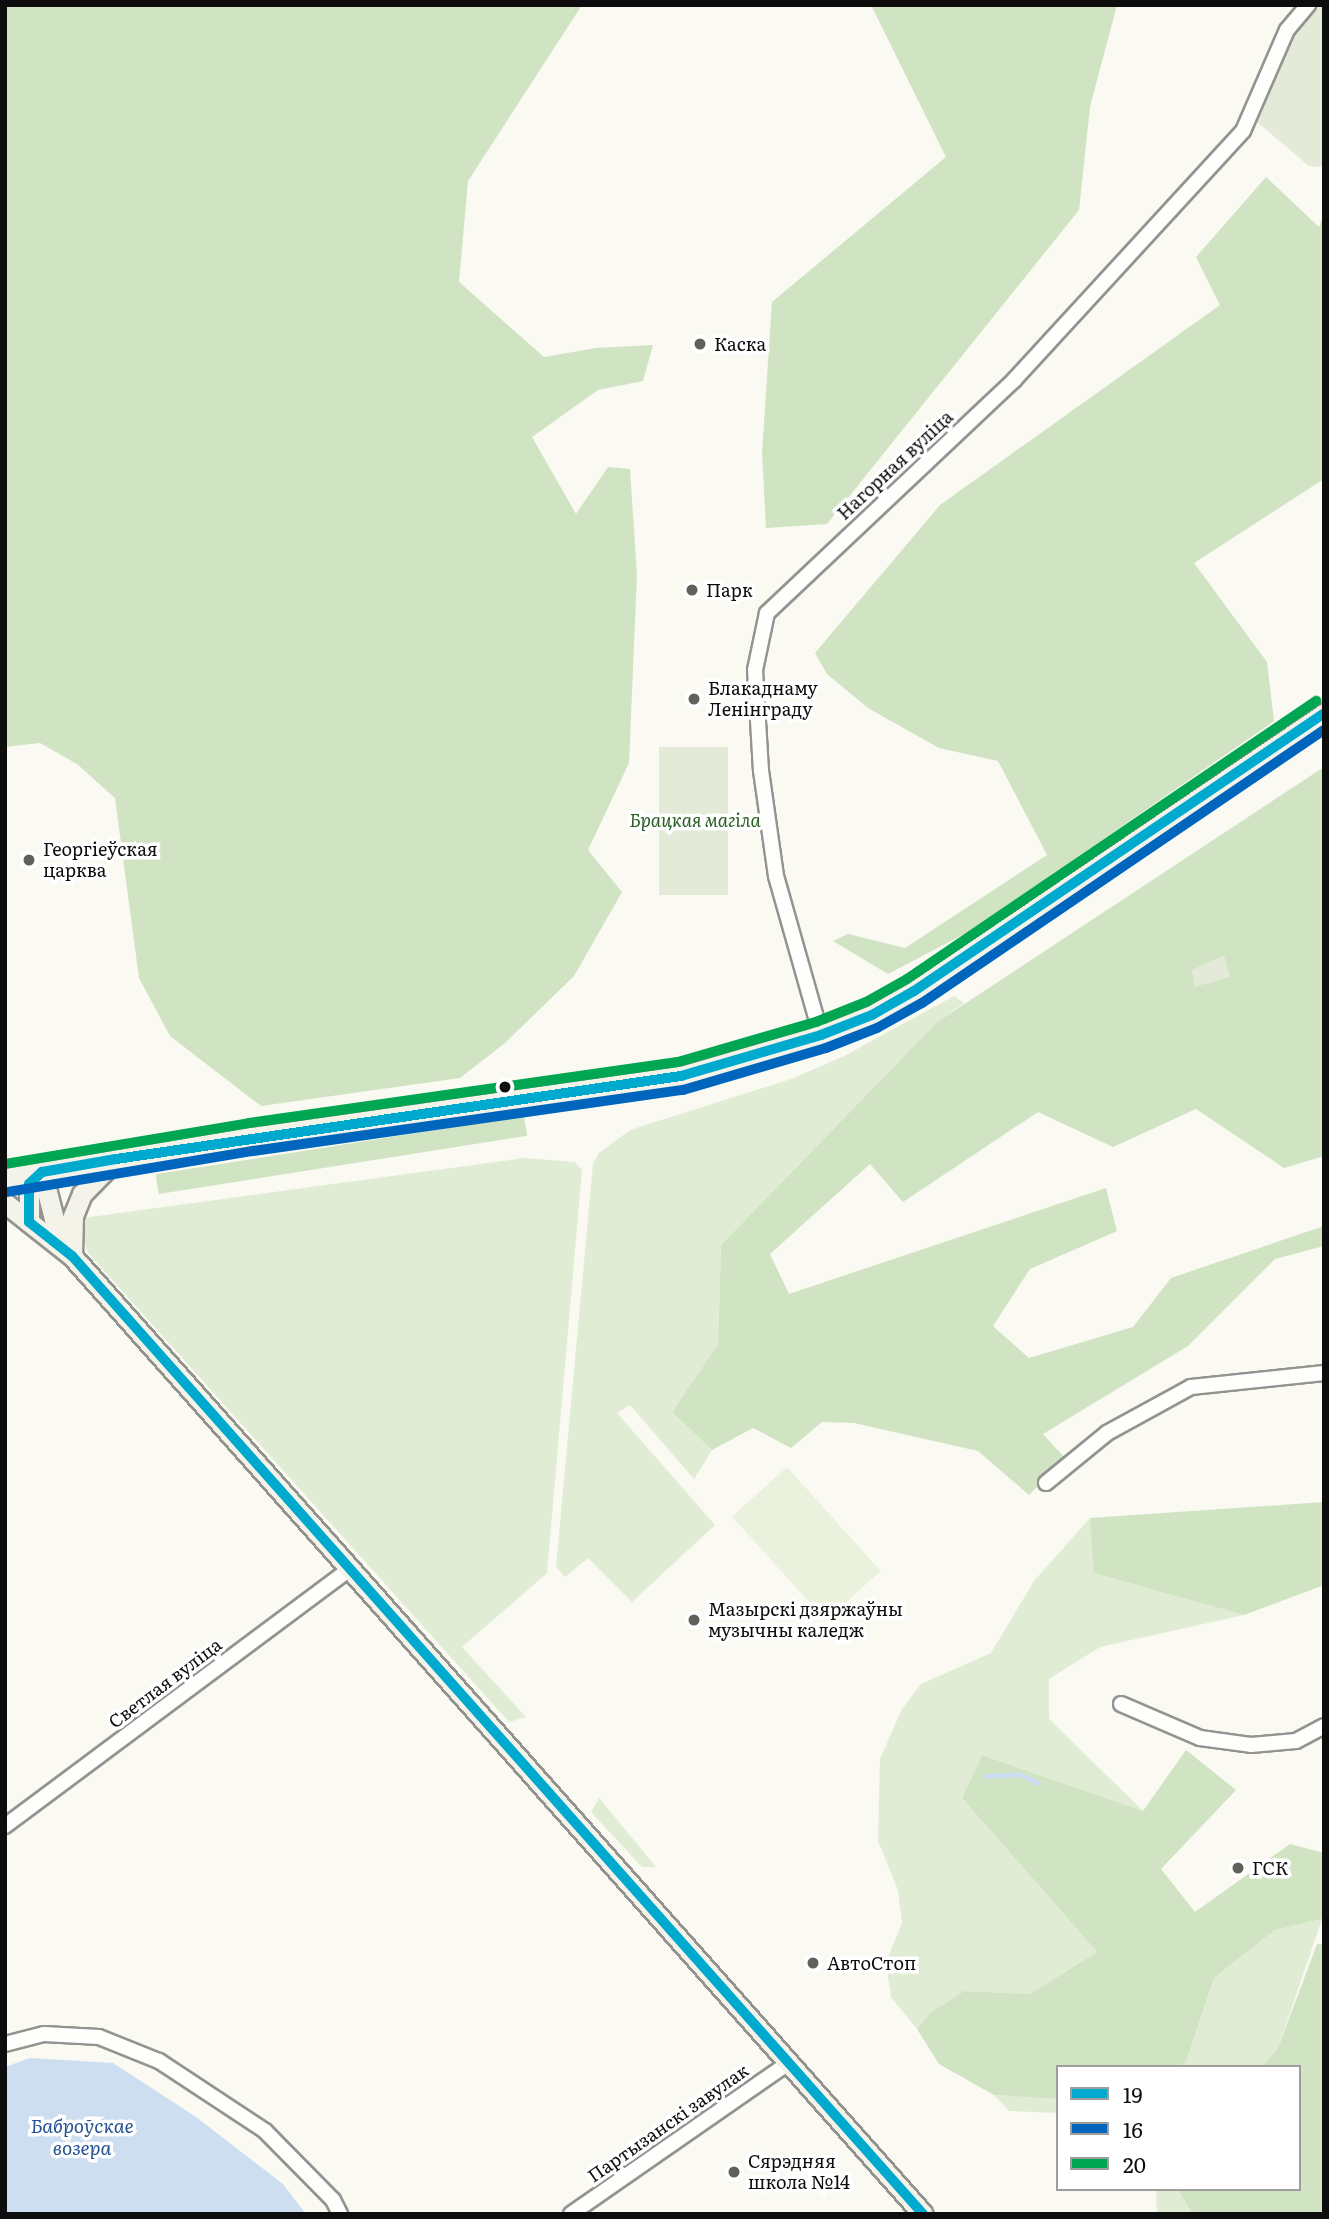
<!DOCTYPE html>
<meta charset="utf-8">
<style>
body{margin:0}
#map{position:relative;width:1329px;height:2219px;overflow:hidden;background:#faf9f2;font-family:Literata,serif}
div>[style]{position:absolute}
.green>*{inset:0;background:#e0edd4}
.forest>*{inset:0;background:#d0e4c3;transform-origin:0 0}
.cemetery>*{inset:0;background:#e3ead8;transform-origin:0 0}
.pitch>*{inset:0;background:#eaf2dd;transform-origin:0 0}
.water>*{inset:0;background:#ccdef0}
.stream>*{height:5px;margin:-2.5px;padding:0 2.5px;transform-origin:2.5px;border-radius:2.5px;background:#ccdef0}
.roads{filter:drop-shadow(2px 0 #949390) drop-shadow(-2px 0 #949390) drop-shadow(0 2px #949390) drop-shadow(0 -2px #949390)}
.street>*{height:14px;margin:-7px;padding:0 7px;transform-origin:7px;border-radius:7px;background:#fefefd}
.secondary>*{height:19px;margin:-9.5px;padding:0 9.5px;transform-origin:9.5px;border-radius:9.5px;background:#f3f3ea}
.bus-1>*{height:10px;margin:-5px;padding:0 5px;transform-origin:5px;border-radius:5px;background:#00a9ce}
.bus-2>*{height:10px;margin:-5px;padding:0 5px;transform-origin:5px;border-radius:5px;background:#0065bd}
.bus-3>*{height:10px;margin:-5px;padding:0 5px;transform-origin:5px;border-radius:5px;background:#00a651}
.dots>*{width:19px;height:19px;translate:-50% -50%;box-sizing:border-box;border:4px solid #fff;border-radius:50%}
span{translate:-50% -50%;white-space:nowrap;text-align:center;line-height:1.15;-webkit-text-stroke:7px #fff;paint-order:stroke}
.poi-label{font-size:18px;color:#0d0d0d}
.left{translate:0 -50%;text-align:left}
.street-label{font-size:18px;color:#0d0d0d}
.park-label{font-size:18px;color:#285d24;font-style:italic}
.water-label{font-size:19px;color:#245291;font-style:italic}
.frame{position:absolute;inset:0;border:7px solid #0d0d0d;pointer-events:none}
.legend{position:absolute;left:1056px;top:2065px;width:245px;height:126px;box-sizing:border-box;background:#fff;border:2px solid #9e9e9e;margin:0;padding:9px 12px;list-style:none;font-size:21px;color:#0d0d0d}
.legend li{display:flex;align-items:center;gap:14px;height:35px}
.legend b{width:35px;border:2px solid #9e9e9e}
</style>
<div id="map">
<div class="green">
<div style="clip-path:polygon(954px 996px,964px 1003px,937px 1022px,721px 1245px,718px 1344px,672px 1412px,712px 1450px,694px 1479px,630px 1405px,617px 1413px,715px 1525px,632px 1602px,588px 1558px,565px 1577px,556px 1567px,593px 1164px,599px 1153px,630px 1130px,794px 1078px,844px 1056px)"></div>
<div style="clip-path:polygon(525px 1158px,575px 1162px,582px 1170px,547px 1573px,462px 1647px,526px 1717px,509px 1722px,88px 1253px,81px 1232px,83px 1218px)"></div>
<div style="clip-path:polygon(1090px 1518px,1095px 1573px,1244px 1615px,1100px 1647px,1049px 1679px,1049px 1719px,1143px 1811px,982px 1755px,962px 1798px,1097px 1952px,1030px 1994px,964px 1991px,930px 2013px,917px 2029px,891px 1997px,886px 1962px,902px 1923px,898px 1890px,878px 1841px,880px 1759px,902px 1709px,921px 1684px,991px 1653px,1034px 1581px)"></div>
<div style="clip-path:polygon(599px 1798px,656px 1867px,642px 1867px,591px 1812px)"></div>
<div style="clip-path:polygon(1322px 1919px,1278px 2048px,1262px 2067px,1179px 2067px,1186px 2062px,1214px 1978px,1275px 1930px)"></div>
<div style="clip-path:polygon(994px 2095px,1058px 2099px,1058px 2113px,1009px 2111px)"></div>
<div style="clip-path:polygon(1156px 2189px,1177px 2189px,1193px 2214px,1157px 2214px)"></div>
</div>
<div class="forest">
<div style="clip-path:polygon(5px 5px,582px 5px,468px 181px,459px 282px,544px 357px,596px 348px,653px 345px,643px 381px,598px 390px,532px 437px,576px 514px,608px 467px,630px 469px,637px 575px,629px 763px,588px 850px,622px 892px,574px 976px,505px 1043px,460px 1078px,261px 1106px,170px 1036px,139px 978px,115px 798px,77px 764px,40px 743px,5px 747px)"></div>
<div style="clip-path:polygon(871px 5px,1117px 5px,1090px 107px,1079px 210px,827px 524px,766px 528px,762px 453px,772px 302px,946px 157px)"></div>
<div style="clip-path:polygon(1266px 177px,1319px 227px,1324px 214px,1324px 479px,1194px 563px,1267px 662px,1274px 721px,972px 930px,888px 974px,833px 941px,848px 934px,905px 948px,1047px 855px,998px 761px,939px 748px,868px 708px,827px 674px,815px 653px,940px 505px,1220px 305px,1196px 257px)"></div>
<div style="clip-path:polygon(1324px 767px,1324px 1156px,1284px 1168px,1196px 1109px,1113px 1147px,1038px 1112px,903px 1202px,870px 1164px,770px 1254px,789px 1294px,1106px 1188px,1117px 1231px,1030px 1269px,993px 1326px,1029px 1358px,1133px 1327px,1171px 1278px,1324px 1226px,1324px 1246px,1275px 1259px,1188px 1346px,1043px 1434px,1065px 1458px,1029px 1495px,978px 1451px,854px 1423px,822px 1422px,791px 1448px,753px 1428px,712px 1450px,672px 1412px,718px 1344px,721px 1245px,937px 1022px)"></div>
<div style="left:524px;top:1116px;width:20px;height:373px;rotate:81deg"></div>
<div style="clip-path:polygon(1324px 1502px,1324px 1585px,1244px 1615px,1094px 1573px,1090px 1518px)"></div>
<div style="clip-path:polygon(1186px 1750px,1236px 1790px,1161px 1869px,1195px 1912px,1290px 1844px,1324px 1853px,1322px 1919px,1275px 1930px,1214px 1978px,1186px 2062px,1179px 2067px,1058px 2067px,1058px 2099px,994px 2095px,939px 2064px,917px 2029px,930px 2013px,964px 1991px,1030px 1994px,1097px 1952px,962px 1798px,982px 1755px,1143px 1811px)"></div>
<div style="clip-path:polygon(1317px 1944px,1324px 1944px,1324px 2214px,1193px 2214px,1177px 2189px,1299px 2189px,1299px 2067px,1262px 2067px,1278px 2048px)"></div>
</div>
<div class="cemetery">
<div style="clip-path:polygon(1295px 5px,1324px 5px,1324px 167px,1309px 166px,1256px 121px)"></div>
<div style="left:659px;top:747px;width:69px;height:148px"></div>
<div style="clip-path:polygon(1224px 955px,1230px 977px,1194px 987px,1192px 970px)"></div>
</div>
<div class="pitch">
<div style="left:787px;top:1467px;width:140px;height:74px;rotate:48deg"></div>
</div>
<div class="water">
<div style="clip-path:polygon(30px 2058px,113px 2063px,196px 2117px,283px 2184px,306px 2214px,5px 2214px,5px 2067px)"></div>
</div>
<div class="stream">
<div style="left:985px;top:1776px;width:33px;rotate:-3deg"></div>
<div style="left:1018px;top:1774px;width:22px;rotate:24deg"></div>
</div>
<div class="roads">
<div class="street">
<div style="left:821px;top:1035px;width:165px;rotate:-105.8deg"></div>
<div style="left:776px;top:876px;width:106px;rotate:-98.1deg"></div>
<div style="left:761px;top:771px;width:101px;rotate:-93.4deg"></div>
<div style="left:755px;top:670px;width:58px;rotate:-78.1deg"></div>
<div style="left:767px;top:613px;width:340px;rotate:-43.3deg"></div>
<div style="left:1014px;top:380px;width:338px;rotate:-47.4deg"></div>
<div style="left:1243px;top:131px;width:110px;rotate:-66.5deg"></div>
<div style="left:1287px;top:30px;width:33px;rotate:-50deg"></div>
<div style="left:1046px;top:1483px;width:79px;rotate:-39.3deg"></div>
<div style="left:1107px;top:1433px;width:96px;rotate:-28.7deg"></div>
<div style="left:1191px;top:1387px;width:134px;rotate:-6deg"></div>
<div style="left:1121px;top:1704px;width:86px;rotate:23.3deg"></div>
<div style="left:1200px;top:1738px;width:51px;rotate:7.8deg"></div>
<div style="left:1251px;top:1745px;width:45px;rotate:-5.1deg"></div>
<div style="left:1296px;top:1741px;width:32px;rotate:-28deg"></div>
<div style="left:5px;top:1826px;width:429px;rotate:-36.7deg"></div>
<div style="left:5px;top:2044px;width:40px;rotate:-14.4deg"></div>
<div style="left:44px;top:2034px;width:55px;rotate:3.1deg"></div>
<div style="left:99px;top:2037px;width:65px;rotate:21.8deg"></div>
<div style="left:159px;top:2061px;width:127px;rotate:33.4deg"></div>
<div style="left:265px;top:2131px;width:97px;rotate:45.4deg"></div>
<div style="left:333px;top:2200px;width:16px;rotate:63deg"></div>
<div style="left:571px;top:2214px;width:263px;rotate:-34.8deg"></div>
</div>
<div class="secondary">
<div style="left:42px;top:1172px;width:49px;rotate:75.7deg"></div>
<div style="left:54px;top:1219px;width:32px;rotate:64deg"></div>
<div style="left:5px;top:1178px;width:249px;rotate:-9.5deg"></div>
<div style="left:251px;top:1137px;width:434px;rotate:-8.1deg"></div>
<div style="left:681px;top:1076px;width:146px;rotate:-16.3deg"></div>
<div style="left:821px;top:1035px;width:55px;rotate:-21.4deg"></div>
<div style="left:872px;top:1015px;width:48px;rotate:-29.7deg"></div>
<div style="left:914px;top:991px;width:495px;rotate:-34.1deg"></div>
<div style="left:5px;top:1203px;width:85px;rotate:38.3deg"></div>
<div style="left:72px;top:1256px;width:1281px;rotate:48.39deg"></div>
<div style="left:29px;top:1222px;width:38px;rotate:-90deg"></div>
<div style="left:29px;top:1184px;width:18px;rotate:-43deg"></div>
<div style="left:72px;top:1256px;width:40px;rotate:-88.6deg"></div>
<div style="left:73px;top:1216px;width:24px;rotate:-68deg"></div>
<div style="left:82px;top:1194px;width:49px;rotate:-45.8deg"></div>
</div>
</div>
<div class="bus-1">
<div style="left:923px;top:2214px;width:1281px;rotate:-131.61deg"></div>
<div style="left:72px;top:1256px;width:55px;rotate:-141.7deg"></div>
<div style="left:29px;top:1222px;width:38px;rotate:-90deg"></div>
<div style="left:29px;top:1184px;width:18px;rotate:-43deg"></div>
<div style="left:42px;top:1172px;width:75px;rotate:-10deg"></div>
<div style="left:116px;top:1159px;width:571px;rotate:-8.36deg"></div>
<div style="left:681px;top:1076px;width:146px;rotate:-16.3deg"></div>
<div style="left:821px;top:1035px;width:55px;rotate:-21.4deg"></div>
<div style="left:872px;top:1015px;width:48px;rotate:-29.7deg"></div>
<div style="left:914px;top:991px;width:495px;rotate:-34.1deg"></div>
</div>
<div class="bus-2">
<div style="left:7px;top:1192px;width:249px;rotate:-9.5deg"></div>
<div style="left:253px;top:1151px;width:434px;rotate:-8.1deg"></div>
<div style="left:683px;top:1090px;width:149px;rotate:-16.4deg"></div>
<div style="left:826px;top:1048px;width:55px;rotate:-21.4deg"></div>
<div style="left:877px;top:1028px;width:51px;rotate:-29.1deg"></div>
<div style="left:922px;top:1003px;width:486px;rotate:-34.2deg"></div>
</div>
<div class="bus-3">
<div style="left:5px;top:1164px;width:247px;rotate:-9.5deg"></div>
<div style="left:249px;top:1123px;width:433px;rotate:-8.1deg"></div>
<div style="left:678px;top:1062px;width:144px;rotate:-16.2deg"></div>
<div style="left:816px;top:1022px;width:54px;rotate:-21.8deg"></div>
<div style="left:866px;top:1002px;width:47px;rotate:-29.3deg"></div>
<div style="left:907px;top:979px;width:495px;rotate:-34.2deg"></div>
</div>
<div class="dots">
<div style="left:700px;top:344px;background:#60605d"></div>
<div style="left:692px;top:590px;background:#60605d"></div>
<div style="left:694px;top:699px;background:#60605d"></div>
<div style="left:29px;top:860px;background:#60605d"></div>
<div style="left:505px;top:1087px;background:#0d0d0d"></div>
<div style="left:694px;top:1620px;background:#60605d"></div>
<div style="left:1238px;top:1868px;background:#60605d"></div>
<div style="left:813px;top:1963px;background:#60605d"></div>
<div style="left:734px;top:2172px;background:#60605d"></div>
</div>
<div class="poi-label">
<span class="left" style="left:714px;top:344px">Каска</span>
<span class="left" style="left:706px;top:590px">Парк</span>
<span class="left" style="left:708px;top:699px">Блакаднаму<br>Ленінграду</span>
<span class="left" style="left:43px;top:860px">Георгіеўская<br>царква</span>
<span class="left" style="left:708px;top:1620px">Мазырскі дзяржаўны<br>музычны каледж</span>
<span class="left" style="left:1252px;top:1868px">ГСК</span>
<span class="left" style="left:827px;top:1963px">АвтоСтоп</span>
<span class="left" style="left:748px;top:2172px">Сярэдняя<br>школа №14</span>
</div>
<div class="street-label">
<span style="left:895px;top:465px;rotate:-43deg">Нагорная вуліца</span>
<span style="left:165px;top:1683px;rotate:-37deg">Светлая вуліца</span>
<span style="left:668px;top:2123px;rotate:-35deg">Партызанскі завулак</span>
</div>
<div class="park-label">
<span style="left:695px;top:820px">Брацкая магіла</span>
</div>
<div class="water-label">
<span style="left:82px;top:2137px">Баброўскае<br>возера</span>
</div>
<div class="frame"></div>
<ul class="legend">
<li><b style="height:9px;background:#00a9ce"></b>19</li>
<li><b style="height:9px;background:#0065bd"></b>16</li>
<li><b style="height:9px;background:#00a651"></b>20</li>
</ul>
</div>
